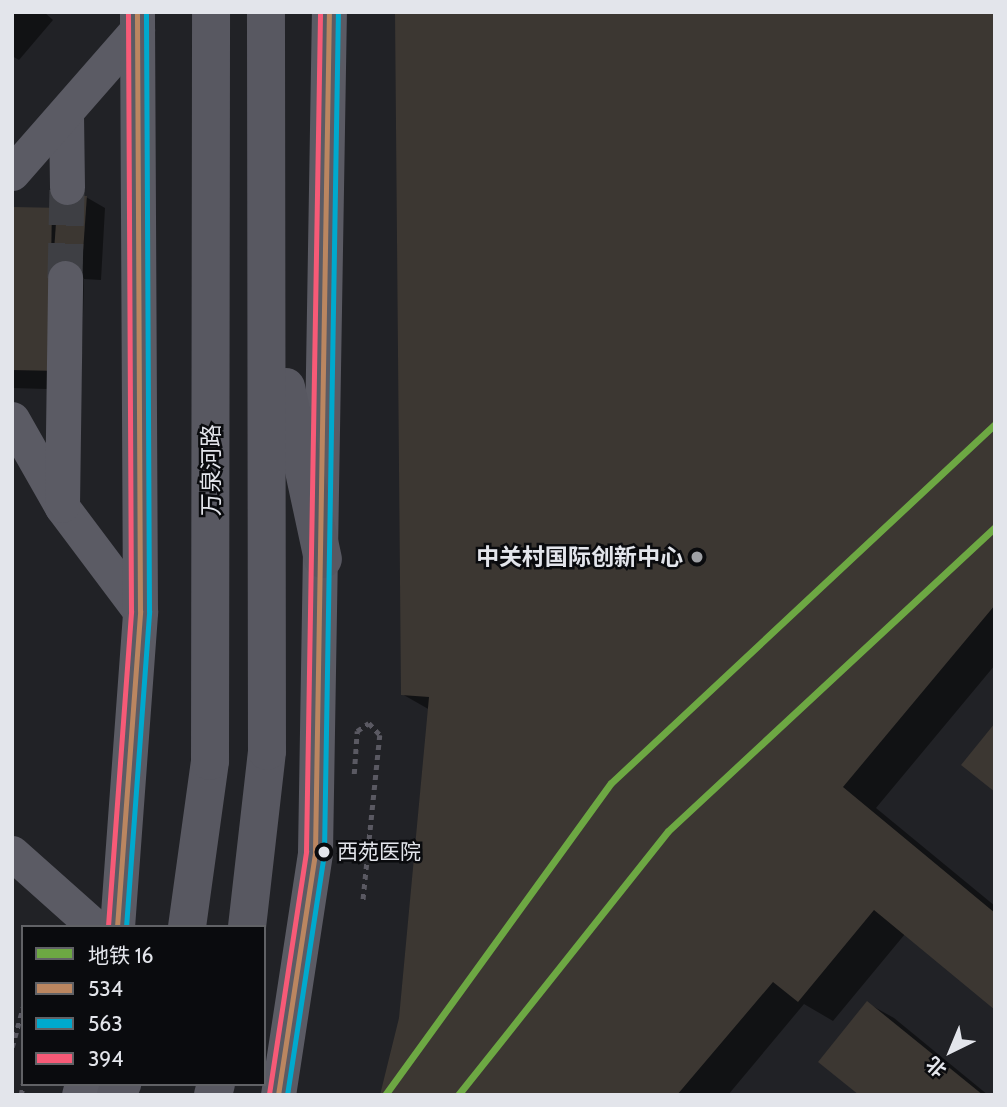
<!DOCTYPE html>
<meta charset="utf-8">
<style>
body{margin:0}
#map{position:relative;width:1007px;height:1107px;overflow:hidden;background:#212226;font-family:Cabin,"Noto Sans SC",sans-serif}
div>[style]{position:absolute}
.shadow>*{inset:0;background:#0007}
.building>*{inset:0;background:#3c3732;transform-origin:0 0}
.minor-tunnel>*{height:35px;margin-top:-17.5px;transform-origin:0;background:repeating-linear-gradient(90deg,#3e3f44 0 35px,transparent 0 53px)}
.path>*{height:4.5px;margin-top:-2.25px;transform-origin:0;background:repeating-linear-gradient(90deg,#5a5962 0 5px,transparent 0 10px)}
.minor>*{height:35px;margin:-17.5px;padding:0 17.5px;transform-origin:17.5px;border-radius:17.5px;background:#5b5b64}
.highway>*{height:38px;margin:-19px;padding:0 19px;transform-origin:19px;border-radius:19px;background:#585861}
.bus-1>*{height:5px;margin:-2.5px;padding:0 2.5px;transform-origin:2.5px;border-radius:2.5px;background:#bb8660}
.bus-2>*{height:5px;margin:-2.5px;padding:0 2.5px;transform-origin:2.5px;border-radius:2.5px;background:#00a9ce}
.bus-3>*{height:5px;margin:-2.5px;padding:0 2.5px;transform-origin:2.5px;border-radius:2.5px;background:#f75a77}
.metro-1>*{height:7px;margin:-3.5px;padding:0 3.5px;transform-origin:3.5px;border-radius:3.5px;background:#6da843}
.dots>*{width:19px;height:19px;translate:-50% -50%;box-sizing:border-box;border:4px solid #0a0b0e;border-radius:50%}
span{translate:-50% -50%;white-space:nowrap;text-align:center;line-height:1.15;-webkit-text-stroke:5px #0a0b0e;paint-order:stroke}
.bus-label{font-size:21px;color:#e3e5eb}
.left{translate:0 -50%;text-align:left}
.street-label{font-size:23px;color:#e3e5eb}
.poi-label{font-size:23px;color:#e3e5eb;font-weight:700}
.right{translate:-100% -50%;text-align:right}
.frame{position:absolute;inset:0;border:14px solid #e3e5eb;pointer-events:none}
.legend{position:absolute;left:21px;top:925px;width:245px;height:161px;box-sizing:border-box;background:#0a0b0e;border:2px solid #616266;margin:0;padding:9px 12px;list-style:none;font-size:21px;color:#e3e5eb}
.legend li{display:flex;align-items:center;gap:14px;height:35px}
.legend b{width:35px;border:2px solid #616266}
.north{position:absolute;left:916px;top:1016px;width:70px;height:70px;-webkit-text-stroke:5px #0a0b0e;paint-order:stroke;rotate:223deg;font-size:19px;font-weight:700;line-height:28px;text-align:center;color:#e3e5eb}
.north::after{content:'';display:block;margin:auto;width:24px;height:32px;background:#e3e5eb;clip-path:polygon(50% 0,100% 100%,50% 72%,0 100%)}
</style>
<div id="map">
<div class="shadow">
<div style="clip-path:polygon(12px 12px,44px 12px,53px 20px,19px 60px,12px 56px)"></div>
<div style="clip-path:polygon(995px 12px,995px 665px,876px 808px,995px 906px,995px 1008px,905px 934px,833px 1021px,804px 1004px,728px 1095px,382px 1095px,400px 1018px,430px 710px,402px 694px)"></div>
<div style="clip-path:polygon(86px 197px,105px 208px,101px 280px,84px 279px,81px 390px,12px 388px,12px 208px,59px 214px)"></div>
<div style="clip-path:polygon(867px 1003px,894px 1018px,988px 1095px,861px 1095px)"></div>
</div>
<div class="building">
<div style="clip-path:polygon(395px 12px,995px 12px,995px 605px,843px 787px,995px 913px,995px 1010px,874px 910px,798px 1002px,773px 982px,677px 1095px,380px 1095px,399px 1018px,429px 697px,401px 695px)"></div>
<div style="left:58px;top:194px;width:29px;height:75px;rotate:4deg"></div>
<div style="left:12px;top:207px;width:40px;height:163px;rotate:1deg"></div>
<div style="clip-path:polygon(995px 723px,995px 792px,961px 765px)"></div>
<div style="clip-path:polygon(867px 1001px,983px 1095px,859px 1095px,818px 1062px)"></div>
</div>
<div class="minor-tunnel">
<div style="left:65px;top:278px;width:91px;rotate:-88.7deg"></div>
</div>
<div class="path">
<div style="left:354px;top:774px;width:43px;rotate:-86deg"></div>
<div style="left:357px;top:731px;width:14px;rotate:-34deg"></div>
<div style="left:369px;top:723px;width:16px;rotate:47deg"></div>
<div style="left:380px;top:735px;width:168px;rotate:95.8deg"></div>
<div style="left:12px;top:1047px;width:41px;rotate:-74.6deg"></div>
<div style="left:21px;top:1095px;width:11px;rotate:-80deg"></div>
</div>
<div class="minor">
<div style="left:66px;top:115px;width:72px;rotate:89.2deg"></div>
<div style="left:12px;top:173px;width:190px;rotate:-48.8deg"></div>
<div style="left:12px;top:419px;width:101px;rotate:60.4deg"></div>
<div style="left:62px;top:507px;width:130px;rotate:53.1deg"></div>
<div style="left:62px;top:505px;width:227px;rotate:-89.2deg"></div>
<div style="left:12px;top:853px;width:111px;rotate:41.7deg"></div>
<div style="left:117px;top:927px;width:317px;rotate:-85.8deg"></div>
<div style="left:140px;top:611px;width:599px;rotate:-90.29deg"></div>
<div style="left:79px;top:1095px;width:11px;rotate:-75deg"></div>
<div style="left:278px;top:1095px;width:246px;rotate:-81.3deg"></div>
<div style="left:315px;top:852px;width:840px;rotate:-89.05deg"></div>
</div>
<div class="highway">
<div style="left:286px;top:387px;width:176px;rotate:77.9deg"></div>
<div style="left:187px;top:927px;width:168px;rotate:-82.1deg"></div>
<div style="left:210px;top:761px;width:749px;rotate:-89.92deg"></div>
<div style="left:247px;top:927px;width:177px;rotate:-83.5deg"></div>
<div style="left:267px;top:751px;width:739px;rotate:-90.08deg"></div>
<div style="left:116px;top:1095px;width:13px;rotate:-61deg"></div>
<div style="left:213px;top:1095px;width:11px;rotate:-75deg"></div>
</div>
<div class="bus-1">
<div style="left:117px;top:927px;width:317px;rotate:-85.8deg"></div>
<div style="left:140px;top:611px;width:599px;rotate:-90.29deg"></div>
<div style="left:278px;top:1095px;width:246px;rotate:-81.3deg"></div>
<div style="left:315px;top:852px;width:840px;rotate:-89.05deg"></div>
</div>
<div class="bus-2">
<div style="left:126px;top:927px;width:317px;rotate:-85.8deg"></div>
<div style="left:149px;top:611px;width:599px;rotate:-90.29deg"></div>
<div style="left:287px;top:1095px;width:246px;rotate:-81.3deg"></div>
<div style="left:324px;top:852px;width:840px;rotate:-89.05deg"></div>
</div>
<div class="bus-3">
<div style="left:108px;top:926px;width:316px;rotate:-85.8deg"></div>
<div style="left:131px;top:611px;width:599px;rotate:-90.29deg"></div>
<div style="left:269px;top:1094px;width:246px;rotate:-81.3deg"></div>
<div style="left:306px;top:851px;width:839px;rotate:-89.04deg"></div>
</div>
<div class="metro-1">
<div style="left:385px;top:1095px;width:385px;rotate:-54.1deg"></div>
<div style="left:611px;top:783px;width:526px;rotate:-43.07deg"></div>
<div style="left:458px;top:1095px;width:337px;rotate:-51.5deg"></div>
<div style="left:668px;top:831px;width:446px;rotate:-42.9deg"></div>
</div>
<div class="dots">
<div style="left:697px;top:557px;background:#9fa1a6"></div>
<div style="left:324px;top:852px;background:#e3e5eb"></div>
</div>
<div class="bus-label">
<span class="left" style="left:337px;top:852px">西苑医院</span>
</div>
<div class="street-label">
<span style="left:211px;top:470px;rotate:-90deg">万泉河路</span>
</div>
<div class="poi-label">
<span class="right" style="left:683px;top:557px">中关村国际创新中心</span>
</div>
<div class="frame"></div>
<ul class="legend">
<li><b style="height:9px;background:#6da843"></b>地铁 16</li>
<li><b style="height:9px;background:#bb8660"></b>534</li>
<li><b style="height:9px;background:#00a9ce"></b>563</li>
<li><b style="height:9px;background:#f75a77"></b>394</li>
</ul>
<div class="north">北</div>
</div>
